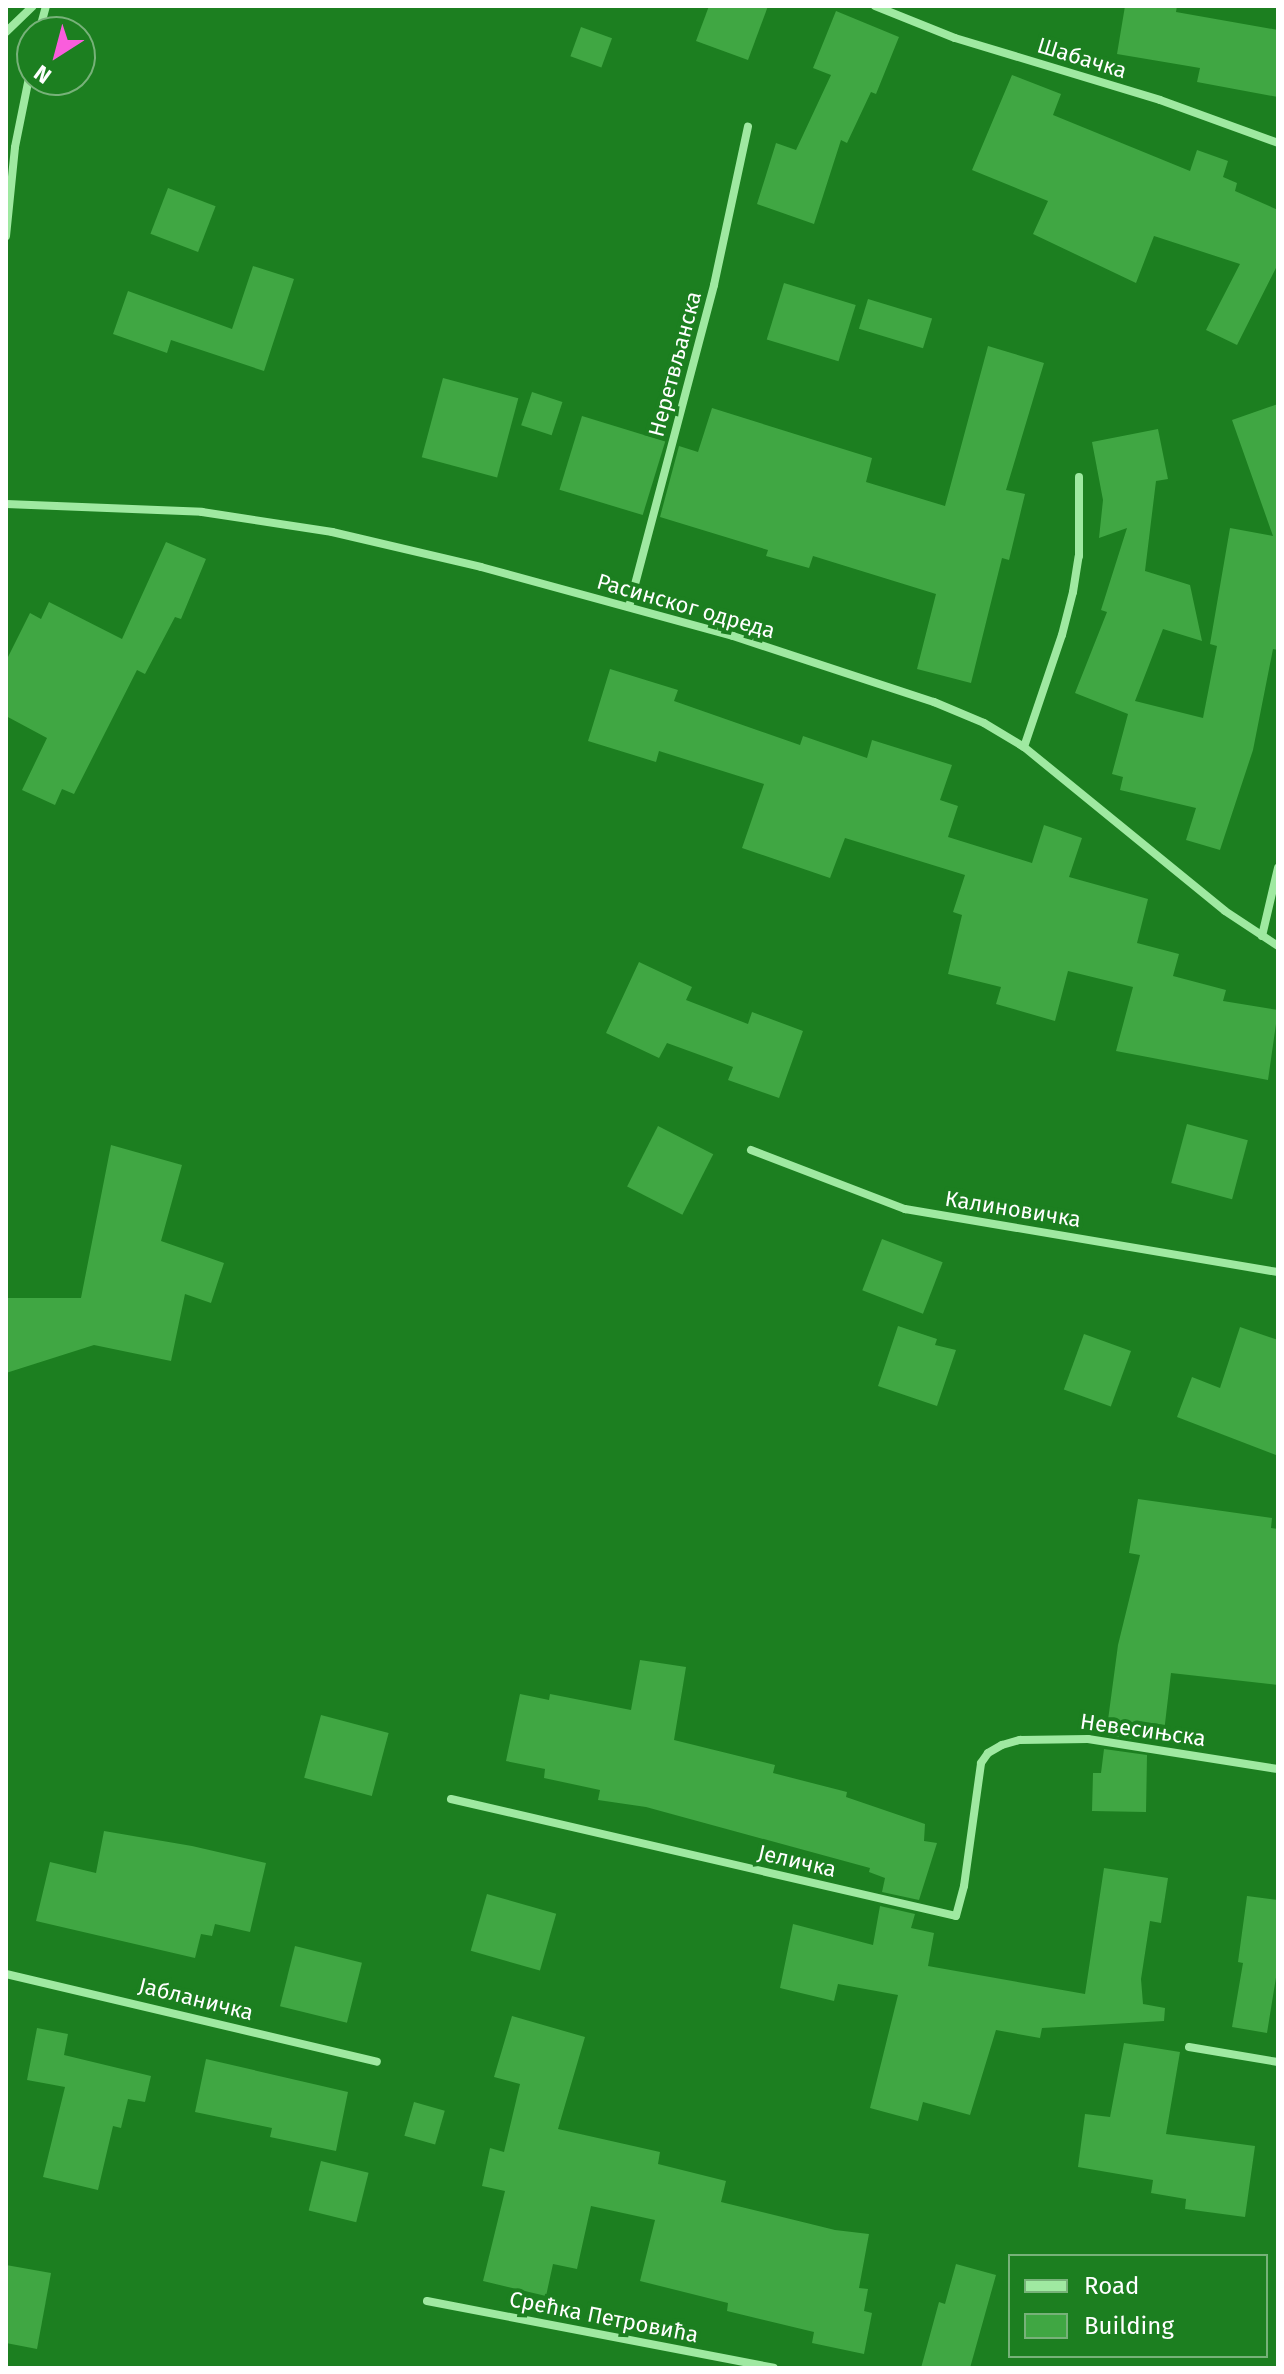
<!DOCTYPE html>
<meta charset="utf-8">
<style>
body{margin:0}
#map{position:relative;width:1284px;height:2374px;overflow:hidden;background:#1c7f20;font-family:"Fira Sans",sans-serif}
div>[style]{position:absolute}
.building>*{inset:0;background:#40a743;transform-origin:0 0}
.minor>*{height:8px;margin:-4px;padding:0 4px;transform-origin:4px;border-radius:4px;background:#9fe9a1}
span{translate:-50% -50%;white-space:nowrap;text-align:center;line-height:1.15;-webkit-text-stroke:8px #1c7f20;paint-order:stroke}
.street-label{font-size:22px;color:#fff}
.frame{position:absolute;inset:0;border:8px solid #fff;pointer-events:none}
.legend{position:absolute;left:1008px;top:2254px;width:260px;height:104px;box-sizing:border-box;background:#1c7f20;border:2px solid #77b279;margin:0;padding:10px 14px;list-style:none;font-size:24px;color:#fff}
.legend li{display:flex;align-items:center;gap:16px;height:40px}
.legend b{width:40px;border:2px solid #77b279}
.north{position:absolute;left:16px;top:16px;width:80px;height:80px;box-sizing:border-box;background:#1c7f20;border:2px solid #77b279;border-radius:50%;rotate:216deg;font-size:22px;font-weight:700;line-height:32px;text-align:center;color:#fff}
.north::after{content:'';display:block;margin:auto;width:28px;height:36px;background:#fa5ddc;clip-path:polygon(50% 0,100% 100%,50% 72%,0 100%)}
</style>
<div id="map">
<div class="building">
<div style="clip-path:polygon(709px 6px,768px 6px,748px 60px,696px 41px)"></div>
<div style="clip-path:polygon(1125px 6px,1177px 6px,1176px 12px,1278px 30px,1278px 97px,1197px 82px,1200px 68px,1117px 54px)"></div>
<div style="clip-path:polygon(836px 11px,899px 37px,876px 94px,871px 92px,847px 143px,841px 140px,814px 224px,757px 204px,776px 143px,796px 150px,831px 75px,813px 68px)"></div>
<div style="left:581px;top:27px;width:33px;height:31px;rotate:20deg"></div>
<div style="clip-path:polygon(1012px 75px,1061px 94px,1053px 115px,1190px 171px,1197px 150px,1228px 161px,1223px 177px,1237px 183px,1235px 191px,1278px 210px,1278px 264px,1237px 345px,1206px 330px,1240px 264px,1154px 236px,1136px 283px,1033px 234px,1048px 201px,972px 170px)"></div>
<div style="left:168px;top:188px;width:51px;height:49px;rotate:21deg"></div>
<div style="clip-path:polygon(253px 266px,294px 279px,264px 371px,171px 340px,167px 353px,113px 334px,128px 291px,232px 329px)"></div>
<div style="left:784px;top:283px;width:75px;height:59px;rotate:17deg"></div>
<div style="left:868px;top:299px;width:67px;height:31px;rotate:17deg"></div>
<div style="clip-path:polygon(988px 346px,1044px 363px,1006px 490px,1025px 494px,1009px 560px,1002px 558px,971px 683px,917px 669px,936px 594px,813px 556px,809px 568px,766px 556px,768px 550px,660px 517px,679px 446px,698px 452px,712px 408px,872px 458px,866px 482px,945px 506px)"></div>
<div style="left:443px;top:378px;width:78px;height:82px;rotate:15deg"></div>
<div style="left:532px;top:392px;width:32px;height:35px;rotate:18deg"></div>
<div style="clip-path:polygon(1278px 404px,1278px 650px,1273px 649px,1253px 750px,1220px 850px,1186px 840px,1196px 808px,1120px 790px,1123px 777px,1112px 774px,1128px 714px,1075px 693px,1107px 612px,1101px 610px,1127px 528px,1099px 538px,1103px 500px,1092px 442px,1158px 429px,1168px 479px,1156px 481px,1145px 571px,1190px 585px,1202px 641px,1163px 629px,1135px 701px,1203px 718px,1217px 646px,1210px 644px,1230px 528px,1273px 536px,1232px 420px)"></div>
<div style="left:582px;top:416px;width:87px;height:77px;rotate:17deg"></div>
<div style="clip-path:polygon(166px 542px,206px 559px,181px 619px,175px 617px,145px 674px,137px 670px,74px 794px,62px 789px,55px 805px,22px 790px,47px 738px,6px 716px,6px 661px,30px 613px,41px 619px,49px 602px,122px 639px)"></div>
<div style="clip-path:polygon(610px 669px,678px 690px,674px 701px,800px 745px,803px 736px,867px 758px,872px 740px,952px 765px,940px 800px,958px 806px,948px 837px,1032px 863px,1044px 825px,1082px 838px,1069px 877px,1148px 899px,1137px 943px,1179px 954px,1173px 976px,1226px 990px,1223px 1001px,1278px 1010px,1268px 1080px,1116px 1051px,1133px 987px,1068px 971px,1055px 1021px,996px 1004px,1001px 987px,948px 974px,962px 915px,953px 912px,965px 875px,845px 838px,830px 878px,742px 848px,764px 784px,659px 751px,656px 762px,588px 741px)"></div>
<div style="clip-path:polygon(639px 962px,692px 987px,686px 1000px,748px 1024px,752px 1012px,803px 1031px,779px 1098px,728px 1080px,733px 1067px,667px 1043px,659px 1058px,606px 1033px)"></div>
<div style="left:1187px;top:1124px;width:63px;height:61px;rotate:15deg"></div>
<div style="left:658px;top:1126px;width:62px;height:68px;rotate:27deg"></div>
<div style="clip-path:polygon(111px 1145px,182px 1165px,161px 1241px,224px 1263px,211px 1303px,185px 1294px,171px 1361px,94px 1345px,6px 1373px,6px 1298px,81px 1298px)"></div>
<div style="left:882px;top:1239px;width:65px;height:55px;rotate:21deg"></div>
<div style="clip-path:polygon(898px 1326px,937px 1339px,935px 1345px,956px 1350px,937px 1406px,878px 1386px)"></div>
<div style="clip-path:polygon(1240px 1327px,1278px 1340px,1276px 1455px,1177px 1417px,1192px 1377px,1220px 1388px)"></div>
<div style="left:1084px;top:1334px;width:50px;height:59px;rotate:20deg"></div>
<div style="clip-path:polygon(1138px 1499px,1272px 1518px,1271px 1528px,1278px 1529px,1278px 1685px,1171px 1673px,1164px 1732px,1147px 1730px,1147px 1741px,1106px 1735px,1118px 1645px,1140px 1555px,1129px 1553px)"></div>
<div style="clip-path:polygon(640px 1660px,686px 1667px,674px 1740px,775px 1765px,773px 1773px,847px 1792px,846px 1797px,925px 1824px,924px 1841px,937px 1843px,919px 1900px,882px 1892px,885px 1878px,869px 1872px,870px 1868px,646px 1807px,598px 1800px,600px 1790px,544px 1778px,545px 1769px,506px 1761px,520px 1694px,549px 1700px,550px 1694px,631px 1710px)"></div>
<div style="left:321px;top:1715px;width:70px;height:65px;rotate:15deg"></div>
<div style="clip-path:polygon(1104px 1749px,1147px 1755px,1146px 1812px,1092px 1811px,1093px 1773px,1101px 1773px)"></div>
<div style="clip-path:polygon(104px 1831px,192px 1846px,266px 1863px,250px 1932px,215px 1924px,212px 1936px,201px 1934px,195px 1958px,36px 1921px,50px 1862px,96px 1873px)"></div>
<div style="clip-path:polygon(1104px 1868px,1168px 1878px,1161px 1923px,1150px 1921px,1141px 1979px,1143px 2004px,1165px 2008px,1164px 2021px,1042px 2028px,1040px 2038px,996px 2030px,970px 2115px,923px 2102px,918px 2121px,870px 2108px,898px 1995px,838px 1984px,834px 2001px,780px 1988px,793px 1924px,873px 1945px,880px 1906px,915px 1914px,911px 1928px,934px 1933px,928px 1966px,1085px 1994px)"></div>
<div style="left:487px;top:1894px;width:72px;height:59px;rotate:16deg"></div>
<div style="clip-path:polygon(1247px 1896px,1278px 1900px,1278px 1965px,1267px 2033px,1232px 2027px,1243px 1963px,1238px 1962px)"></div>
<div style="left:295px;top:1946px;width:69px;height:62px;rotate:14deg"></div>
<div style="clip-path:polygon(512px 2016px,585px 2037px,558px 2129px,660px 2152px,658px 2164px,726px 2181px,721px 2202px,835px 2230px,869px 2234px,859px 2288px,868px 2289px,864px 2311px,872px 2313px,864px 2354px,812px 2343px,814px 2332px,727px 2311px,728px 2303px,640px 2281px,655px 2220px,591px 2206px,577px 2269px,553px 2264px,546px 2296px,483px 2281px,505px 2191px,482px 2186px,490px 2148px,504px 2152px,520px 2084px,494px 2077px)"></div>
<div style="clip-path:polygon(37px 2028px,68px 2034px,64px 2055px,151px 2076px,145px 2102px,128px 2099px,121px 2128px,113px 2126px,98px 2190px,43px 2177px,65px 2087px,27px 2080px)"></div>
<div style="clip-path:polygon(1124px 2043px,1180px 2052px,1166px 2134px,1255px 2146px,1245px 2217px,1185px 2209px,1186px 2199px,1151px 2193px,1153px 2180px,1078px 2167px,1085px 2114px,1110px 2117px)"></div>
<div style="clip-path:polygon(206px 2059px,348px 2092px,336px 2151px,270px 2137px,272px 2128px,195px 2112px)"></div>
<div style="left:414px;top:2102px;width:32px;height:35px;rotate:16deg"></div>
<div style="left:321px;top:2161px;width:49px;height:51px;rotate:14deg"></div>
<div style="clip-path:polygon(956px 2264px,996px 2275px,970px 2368px,921px 2368px,939px 2302px,945px 2304px)"></div>
<div style="clip-path:polygon(6px 2265px,51px 2273px,37px 2349px,6px 2343px)"></div>
</div>
<div class="minor">
<div style="left:875px;top:6px;width:86px;rotate:21.8deg"></div>
<div style="left:955px;top:38px;width:214px;rotate:16.8deg"></div>
<div style="left:1160px;top:100px;width:126px;rotate:20deg"></div>
<div style="left:6px;top:32px;width:37px;rotate:-44deg"></div>
<div style="left:39px;top:32px;width:27px;rotate:-75deg"></div>
<div style="left:6px;top:236px;width:89px;rotate:-84.2deg"></div>
<div style="left:15px;top:147px;width:86px;rotate:-78.6deg"></div>
<div style="left:6px;top:504px;width:196px;rotate:2.3deg"></div>
<div style="left:202px;top:512px;width:132px;rotate:8.7deg"></div>
<div style="left:332px;top:532px;width:153px;rotate:13.2deg"></div>
<div style="left:481px;top:567px;width:261px;rotate:15.3deg"></div>
<div style="left:733px;top:636px;width:212px;rotate:18.2deg"></div>
<div style="left:934px;top:702px;width:54px;rotate:22.8deg"></div>
<div style="left:984px;top:723px;width:47px;rotate:31deg"></div>
<div style="left:1024px;top:747px;width:259px;rotate:39.2deg"></div>
<div style="left:1225px;top:911px;width:64px;rotate:33.4deg"></div>
<div style="left:629px;top:607px;width:333px;rotate:-75.2deg"></div>
<div style="left:714px;top:285px;width:162px;rotate:-77.9deg"></div>
<div style="left:1024px;top:747px;width:118px;rotate:-71.3deg"></div>
<div style="left:1062px;top:635px;width:44px;rotate:-75.7deg"></div>
<div style="left:1073px;top:592px;width:36px;rotate:-81deg"></div>
<div style="left:1079px;top:556px;width:79px;rotate:-90deg"></div>
<div style="left:1262px;top:936px;width:70px;rotate:-76.8deg"></div>
<div style="left:751px;top:1150px;width:165px;rotate:21deg"></div>
<div style="left:905px;top:1209px;width:378px;rotate:9.6deg"></div>
<div style="left:451px;top:1799px;width:518px;rotate:13.04deg"></div>
<div style="left:956px;top:1916px;width:31px;rotate:-75deg"></div>
<div style="left:964px;top:1886px;width:124px;rotate:-82.1deg"></div>
<div style="left:981px;top:1763px;width:12px;rotate:-55deg"></div>
<div style="left:988px;top:1753px;width:16px;rotate:-30deg"></div>
<div style="left:1002px;top:1745px;width:19px;rotate:-16deg"></div>
<div style="left:1020px;top:1740px;width:68px;rotate:-0.8deg"></div>
<div style="left:1088px;top:1739px;width:192px;rotate:9deg"></div>
<div style="left:6px;top:1974px;width:381px;rotate:13.3deg"></div>
<div style="left:1189px;top:2047px;width:90px;rotate:9.6deg"></div>
<div style="left:427px;top:2301px;width:353px;rotate:10.9deg"></div>
</div>
<div class="street-label">
<span style="left:1082px;top:58px;rotate:17deg">Шабачка</span>
<span style="left:675px;top:364px;rotate:-75deg">Неретвљанска</span>
<span style="left:686px;top:606px;rotate:16deg">Расинског одреда</span>
<span style="left:1013px;top:1209px;rotate:9deg">Калиновичка</span>
<span style="left:1143px;top:1730px;rotate:8deg">Невесињска</span>
<span style="left:797px;top:1861px;rotate:13deg">Јеличка</span>
<span style="left:196px;top:1999px;rotate:14deg">Јабланичка</span>
<span style="left:604px;top:2317px;rotate:11deg">Срећка Петровића</span>
</div>
<div class="frame"></div>
<ul class="legend">
<li><b style="height:10px;background:#9fe9a1"></b>Road</li>
<li><b style="height:22px;background:#40a743"></b>Building</li>
</ul>
<div class="north">N</div>
</div>
